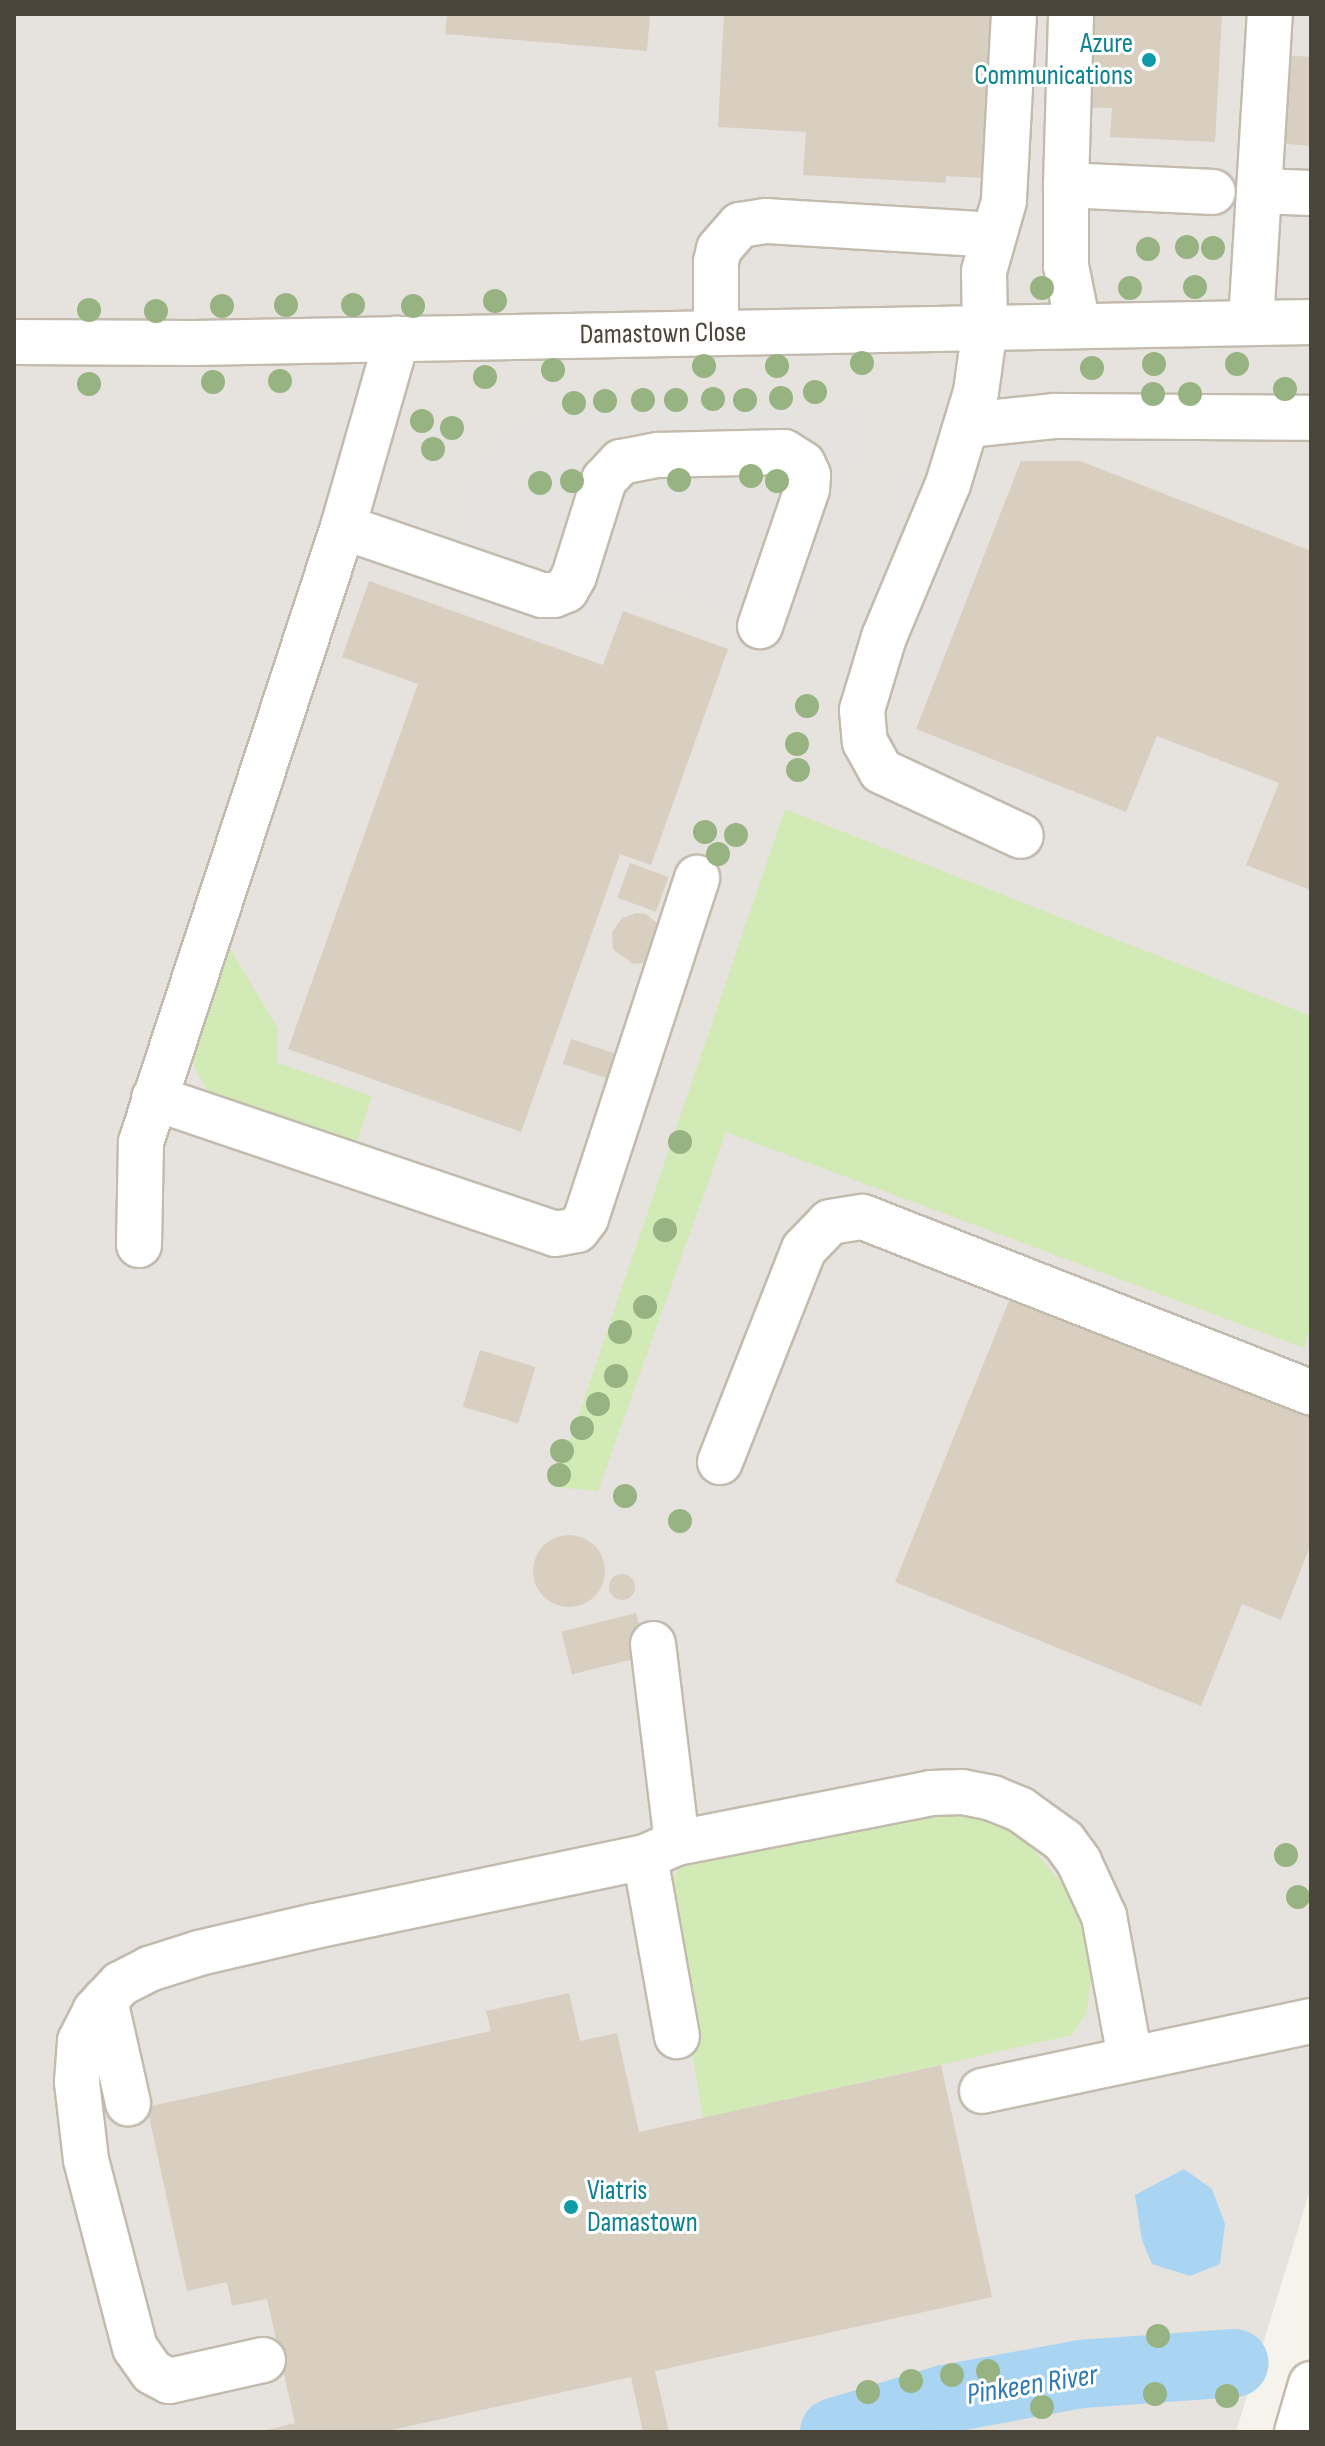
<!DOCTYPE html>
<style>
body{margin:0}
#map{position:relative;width:1325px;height:2446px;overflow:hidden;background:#f6f3ec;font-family:"Sofia Sans Condensed",sans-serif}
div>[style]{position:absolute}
.industrial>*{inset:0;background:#e6e2dd}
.green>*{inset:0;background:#d2eab5}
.parking>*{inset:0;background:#e5e3e0;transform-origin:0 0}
.water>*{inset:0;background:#a9d4f2}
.river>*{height:68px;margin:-34px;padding:0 34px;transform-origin:34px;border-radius:34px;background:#a9d4f2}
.building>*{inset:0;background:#d8cfc1;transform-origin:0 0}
.round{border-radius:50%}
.roads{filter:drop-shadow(2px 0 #c2bbae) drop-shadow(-2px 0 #c2bbae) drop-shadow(0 2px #c2bbae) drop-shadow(0 -2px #c2bbae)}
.minor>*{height:44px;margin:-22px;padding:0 22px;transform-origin:22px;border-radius:22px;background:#fff}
.trees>*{width:24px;height:24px;margin:-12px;border-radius:50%;background:#97b381}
.dots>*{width:22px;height:22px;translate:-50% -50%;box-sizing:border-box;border:4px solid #fff;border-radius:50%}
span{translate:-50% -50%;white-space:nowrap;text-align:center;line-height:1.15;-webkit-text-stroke:6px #fff;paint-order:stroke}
.culture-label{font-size:28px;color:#0d838f}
.right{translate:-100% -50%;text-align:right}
.left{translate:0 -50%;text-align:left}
.street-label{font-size:28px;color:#4b4439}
.water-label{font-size:30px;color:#2e7ab2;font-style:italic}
.frame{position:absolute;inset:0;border:16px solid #4b4439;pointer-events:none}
</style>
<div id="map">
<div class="industrial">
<div style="clip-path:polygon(14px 14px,1311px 14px,1311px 2187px,1236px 2432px,14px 2432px)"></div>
</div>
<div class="green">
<div style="clip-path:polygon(785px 809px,1311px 1016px,1311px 1325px,1304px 1348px,726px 1132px,598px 1491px,554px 1487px)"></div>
<div style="clip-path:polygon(227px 943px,278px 1029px,278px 1063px,372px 1096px,354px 1151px,210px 1095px,194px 1066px,195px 1033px)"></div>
<div style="clip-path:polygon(922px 1812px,967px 1814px,1021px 1835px,1087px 1914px,1093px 1969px,1086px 2014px,1072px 2035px,703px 2118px,665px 1890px,688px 1856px)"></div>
</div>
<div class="parking">
<div style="clip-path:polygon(861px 405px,864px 458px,845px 476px,807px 623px,787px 645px,679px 595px,645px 590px,626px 631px,455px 573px,470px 482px,500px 429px,551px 406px,712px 409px)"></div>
<div style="left:899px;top:471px;width:104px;height:208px;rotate:15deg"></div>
</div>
<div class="water">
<div style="clip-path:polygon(1184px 2169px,1212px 2189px,1225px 2224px,1220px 2264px,1190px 2276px,1152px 2264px,1142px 2240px,1135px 2195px)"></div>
</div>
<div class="river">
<div style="left:834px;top:2432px;width:116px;rotate:-16.6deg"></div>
<div style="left:945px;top:2399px;width:138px;rotate:-10.4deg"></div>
<div style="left:1081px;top:2374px;width:154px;rotate:-4.1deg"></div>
</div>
<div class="building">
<div style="clip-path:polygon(447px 14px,650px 14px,647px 51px,445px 34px)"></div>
<div style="clip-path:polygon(724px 14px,993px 14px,984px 178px,946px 176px,946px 183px,803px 175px,806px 132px,718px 127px)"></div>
<div style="clip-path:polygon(1080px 14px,1222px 14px,1215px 142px,1110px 137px,1112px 108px,1075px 107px)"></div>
<div style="clip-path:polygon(1282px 55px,1311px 57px,1311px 146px,1277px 143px)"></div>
<div style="clip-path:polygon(1021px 461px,1080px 461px,1311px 551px,1311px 890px,1246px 865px,1279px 783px,1157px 736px,1126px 812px,916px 729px)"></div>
<div style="clip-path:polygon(369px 581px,603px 665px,623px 611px,728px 649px,651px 865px,620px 854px,521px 1132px,288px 1049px,418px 684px,342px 657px)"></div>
<div style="left:630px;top:863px;width:41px;height:37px;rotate:20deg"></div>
<div style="clip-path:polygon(637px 913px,646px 914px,659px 925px,650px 962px,633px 964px,613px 949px,612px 932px,622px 918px)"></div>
<div style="left:571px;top:1039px;width:62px;height:26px;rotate:18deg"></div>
<div style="clip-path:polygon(1013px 1291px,1311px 1412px,1311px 1544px,1281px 1620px,1242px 1604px,1201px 1706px,895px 1582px)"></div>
<div style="left:480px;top:1350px;width:58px;height:59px;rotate:17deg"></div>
<div class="round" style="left:533px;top:1535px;width:72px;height:72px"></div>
<div class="round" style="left:609px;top:1574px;width:26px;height:26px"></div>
<div style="left:636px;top:1613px;width:44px;height:77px;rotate:76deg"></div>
<div style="clip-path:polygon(569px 1993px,580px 2041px,617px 2033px,639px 2132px,941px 2065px,992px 2297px,655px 2371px,669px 2432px,643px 2432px,631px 2377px,383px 2432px,258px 2432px,295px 2423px,267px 2299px,232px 2306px,227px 2282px,187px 2291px,147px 2107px,491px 2031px,486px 2011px)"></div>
</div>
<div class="roads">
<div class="minor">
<div style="left:1014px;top:14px;width:187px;rotate:93.1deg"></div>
<div style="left:1004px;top:201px;width:73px;rotate:105.9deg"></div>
<div style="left:984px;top:271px;width:56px;rotate:89deg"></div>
<div style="left:985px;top:327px;width:66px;rotate:97.9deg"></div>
<div style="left:976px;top:392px;width:96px;rotate:106.9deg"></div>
<div style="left:948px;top:484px;width:166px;rotate:112.7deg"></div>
<div style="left:884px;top:637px;width:76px;rotate:106.8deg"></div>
<div style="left:862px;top:710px;width:32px;rotate:85deg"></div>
<div style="left:865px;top:742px;width:33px;rotate:61deg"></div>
<div style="left:881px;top:771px;width:154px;rotate:24.9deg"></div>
<div style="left:1066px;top:185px;width:171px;rotate:-88.3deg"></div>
<div style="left:1259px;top:191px;width:52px;rotate:2.2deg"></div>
<div style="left:1251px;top:322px;width:309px;rotate:-86.5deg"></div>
<div style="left:1078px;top:325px;width:60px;rotate:-101.5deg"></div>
<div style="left:1066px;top:266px;width:81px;rotate:-90deg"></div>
<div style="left:1066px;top:185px;width:147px;rotate:2.7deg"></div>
<div style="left:716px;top:333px;width:71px;rotate:-90deg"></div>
<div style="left:716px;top:262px;width:13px;rotate:-77deg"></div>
<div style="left:719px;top:249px;width:32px;rotate:-49deg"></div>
<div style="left:740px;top:225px;width:26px;rotate:-9deg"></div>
<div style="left:766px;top:221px;width:228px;rotate:3.5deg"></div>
<div style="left:14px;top:342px;width:180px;rotate:0.3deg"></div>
<div style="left:194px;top:343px;width:1117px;rotate:-1.08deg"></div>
<div style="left:968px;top:425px;width:86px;rotate:-6deg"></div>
<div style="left:1054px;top:416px;width:257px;rotate:0.4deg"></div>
<div style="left:343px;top:527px;width:210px;rotate:18.9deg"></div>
<div style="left:542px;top:595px;width:12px"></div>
<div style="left:554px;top:595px;width:13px;rotate:-23deg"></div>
<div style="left:566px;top:590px;width:16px;rotate:-60deg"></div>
<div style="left:574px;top:576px;width:101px;rotate:-72.6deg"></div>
<div style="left:604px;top:480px;width:25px;rotate:-47deg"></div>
<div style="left:621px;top:462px;width:38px;rotate:-11deg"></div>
<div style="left:658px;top:455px;width:126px;rotate:-1.4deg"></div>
<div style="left:784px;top:452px;width:22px;rotate:32deg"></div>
<div style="left:803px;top:464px;width:12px;rotate:66deg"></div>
<div style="left:808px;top:475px;width:14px;rotate:94deg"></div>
<div style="left:807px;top:489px;width:145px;rotate:108.9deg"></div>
<div style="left:154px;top:1098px;width:423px;rotate:18.7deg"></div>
<div style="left:555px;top:1234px;width:22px;rotate:-10deg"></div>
<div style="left:577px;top:1230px;width:15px;rotate:-53deg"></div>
<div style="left:586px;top:1218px;width:358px;rotate:-71.9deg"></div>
<div style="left:139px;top:1245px;width:103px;rotate:-88.9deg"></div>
<div style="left:141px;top:1142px;width:647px;rotate:-71.82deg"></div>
<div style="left:343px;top:527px;width:196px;rotate:-74deg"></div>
<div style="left:720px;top:1462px;width:229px;rotate:-68.5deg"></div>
<div style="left:804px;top:1249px;width:37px;rotate:-46deg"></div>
<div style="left:830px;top:1222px;width:33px;rotate:-9deg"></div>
<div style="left:863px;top:1217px;width:481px;rotate:21.4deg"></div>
<div style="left:653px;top:1644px;width:200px;rotate:83.1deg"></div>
<div style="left:645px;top:1857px;width:182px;rotate:79.9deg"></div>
<div style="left:105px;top:2000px;width:106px;rotate:77.4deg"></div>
<div style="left:982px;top:2091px;width:336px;rotate:-12deg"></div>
<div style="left:263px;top:2360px;width:96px;rotate:167.4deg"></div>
<div style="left:169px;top:2381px;width:19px;rotate:-152deg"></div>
<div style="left:152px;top:2372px;width:29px;rotate:-125deg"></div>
<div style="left:135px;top:2348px;width:194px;rotate:-104.6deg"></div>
<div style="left:86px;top:2160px;width:79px;rotate:-96.6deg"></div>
<div style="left:77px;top:2082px;width:41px;rotate:-85.8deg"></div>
<div style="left:80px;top:2041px;width:34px;rotate:-63deg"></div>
<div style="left:95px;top:2011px;width:37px;rotate:-47deg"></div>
<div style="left:120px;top:1984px;width:33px;rotate:-27deg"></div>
<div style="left:149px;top:1969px;width:52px;rotate:-17.7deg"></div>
<div style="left:199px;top:1953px;width:119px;rotate:-13.1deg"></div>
<div style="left:315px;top:1926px;width:337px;rotate:-11.8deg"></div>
<div style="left:645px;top:1857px;width:35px;rotate:-24deg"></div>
<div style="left:677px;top:1843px;width:259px;rotate:-11.1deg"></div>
<div style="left:931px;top:1793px;width:31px;rotate:-2deg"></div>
<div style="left:962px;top:1792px;width:31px;rotate:11deg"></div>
<div style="left:992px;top:1798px;width:31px;rotate:22deg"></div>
<div style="left:1021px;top:1810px;width:53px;rotate:35.8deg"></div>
<div style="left:1064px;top:1841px;width:26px;rotate:54deg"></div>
<div style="left:1079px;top:1862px;width:60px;rotate:65.2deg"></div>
<div style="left:1104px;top:1916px;width:144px;rotate:79.6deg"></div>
<div style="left:1297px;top:2432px;width:50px;rotate:-73.7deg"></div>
</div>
</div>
<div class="trees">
<div style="left:1187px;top:247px"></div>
<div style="left:1213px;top:248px"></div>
<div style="left:1148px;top:249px"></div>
<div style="left:1195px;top:287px"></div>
<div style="left:1042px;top:288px"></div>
<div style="left:1130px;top:288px"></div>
<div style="left:495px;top:301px"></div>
<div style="left:286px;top:305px"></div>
<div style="left:353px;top:305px"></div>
<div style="left:222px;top:306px"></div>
<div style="left:413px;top:306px"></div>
<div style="left:89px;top:310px"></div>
<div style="left:156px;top:311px"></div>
<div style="left:862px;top:363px"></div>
<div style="left:1154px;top:364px"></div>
<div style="left:1237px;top:364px"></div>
<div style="left:704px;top:366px"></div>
<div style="left:777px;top:366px"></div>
<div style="left:1092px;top:368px"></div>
<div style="left:553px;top:370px"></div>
<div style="left:485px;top:377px"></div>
<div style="left:280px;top:381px"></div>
<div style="left:213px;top:382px"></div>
<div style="left:89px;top:384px"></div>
<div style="left:1285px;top:389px"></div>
<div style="left:815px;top:392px"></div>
<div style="left:1153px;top:394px"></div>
<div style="left:1190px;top:394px"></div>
<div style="left:781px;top:398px"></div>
<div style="left:713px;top:399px"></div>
<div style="left:643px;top:400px"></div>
<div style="left:676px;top:400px"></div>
<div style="left:745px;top:400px"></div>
<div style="left:605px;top:401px"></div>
<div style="left:574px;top:403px"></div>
<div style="left:422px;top:421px"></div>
<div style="left:452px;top:428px"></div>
<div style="left:433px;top:449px"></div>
<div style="left:751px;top:476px"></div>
<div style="left:679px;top:480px"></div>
<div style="left:572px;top:481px"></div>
<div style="left:777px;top:481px"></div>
<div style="left:540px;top:483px"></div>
<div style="left:807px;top:706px"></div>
<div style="left:797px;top:744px"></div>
<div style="left:798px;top:770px"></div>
<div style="left:705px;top:832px"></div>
<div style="left:736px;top:835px"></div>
<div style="left:718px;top:854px"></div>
<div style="left:680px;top:1142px"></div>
<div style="left:665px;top:1230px"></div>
<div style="left:645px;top:1307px"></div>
<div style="left:620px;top:1332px"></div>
<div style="left:616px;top:1376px"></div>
<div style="left:598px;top:1404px"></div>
<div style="left:582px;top:1428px"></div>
<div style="left:562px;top:1451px"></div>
<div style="left:559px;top:1475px"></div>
<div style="left:625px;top:1496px"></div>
<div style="left:680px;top:1521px"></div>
<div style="left:1286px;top:1855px"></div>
<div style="left:1298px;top:1897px"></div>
<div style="left:1158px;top:2336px"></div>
<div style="left:988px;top:2371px"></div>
<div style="left:952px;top:2375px"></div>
<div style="left:911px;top:2381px"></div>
<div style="left:868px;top:2392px"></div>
<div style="left:1155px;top:2394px"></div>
<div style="left:1227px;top:2396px"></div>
<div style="left:1042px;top:2407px"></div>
</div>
<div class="dots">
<div style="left:1149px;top:60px;background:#0f9aa8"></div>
<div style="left:571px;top:2207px;background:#0f9aa8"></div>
</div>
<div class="culture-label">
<span class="right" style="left:1133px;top:60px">Azure<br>Communications</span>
<span class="left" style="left:587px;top:2207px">Viatris<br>Damastown</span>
</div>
<div class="street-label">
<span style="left:663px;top:334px;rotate:-1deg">Damastown Close</span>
</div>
<div class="water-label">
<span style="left:1032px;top:2385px;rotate:-9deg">Pinkeen River</span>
</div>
<div class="frame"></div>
</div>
